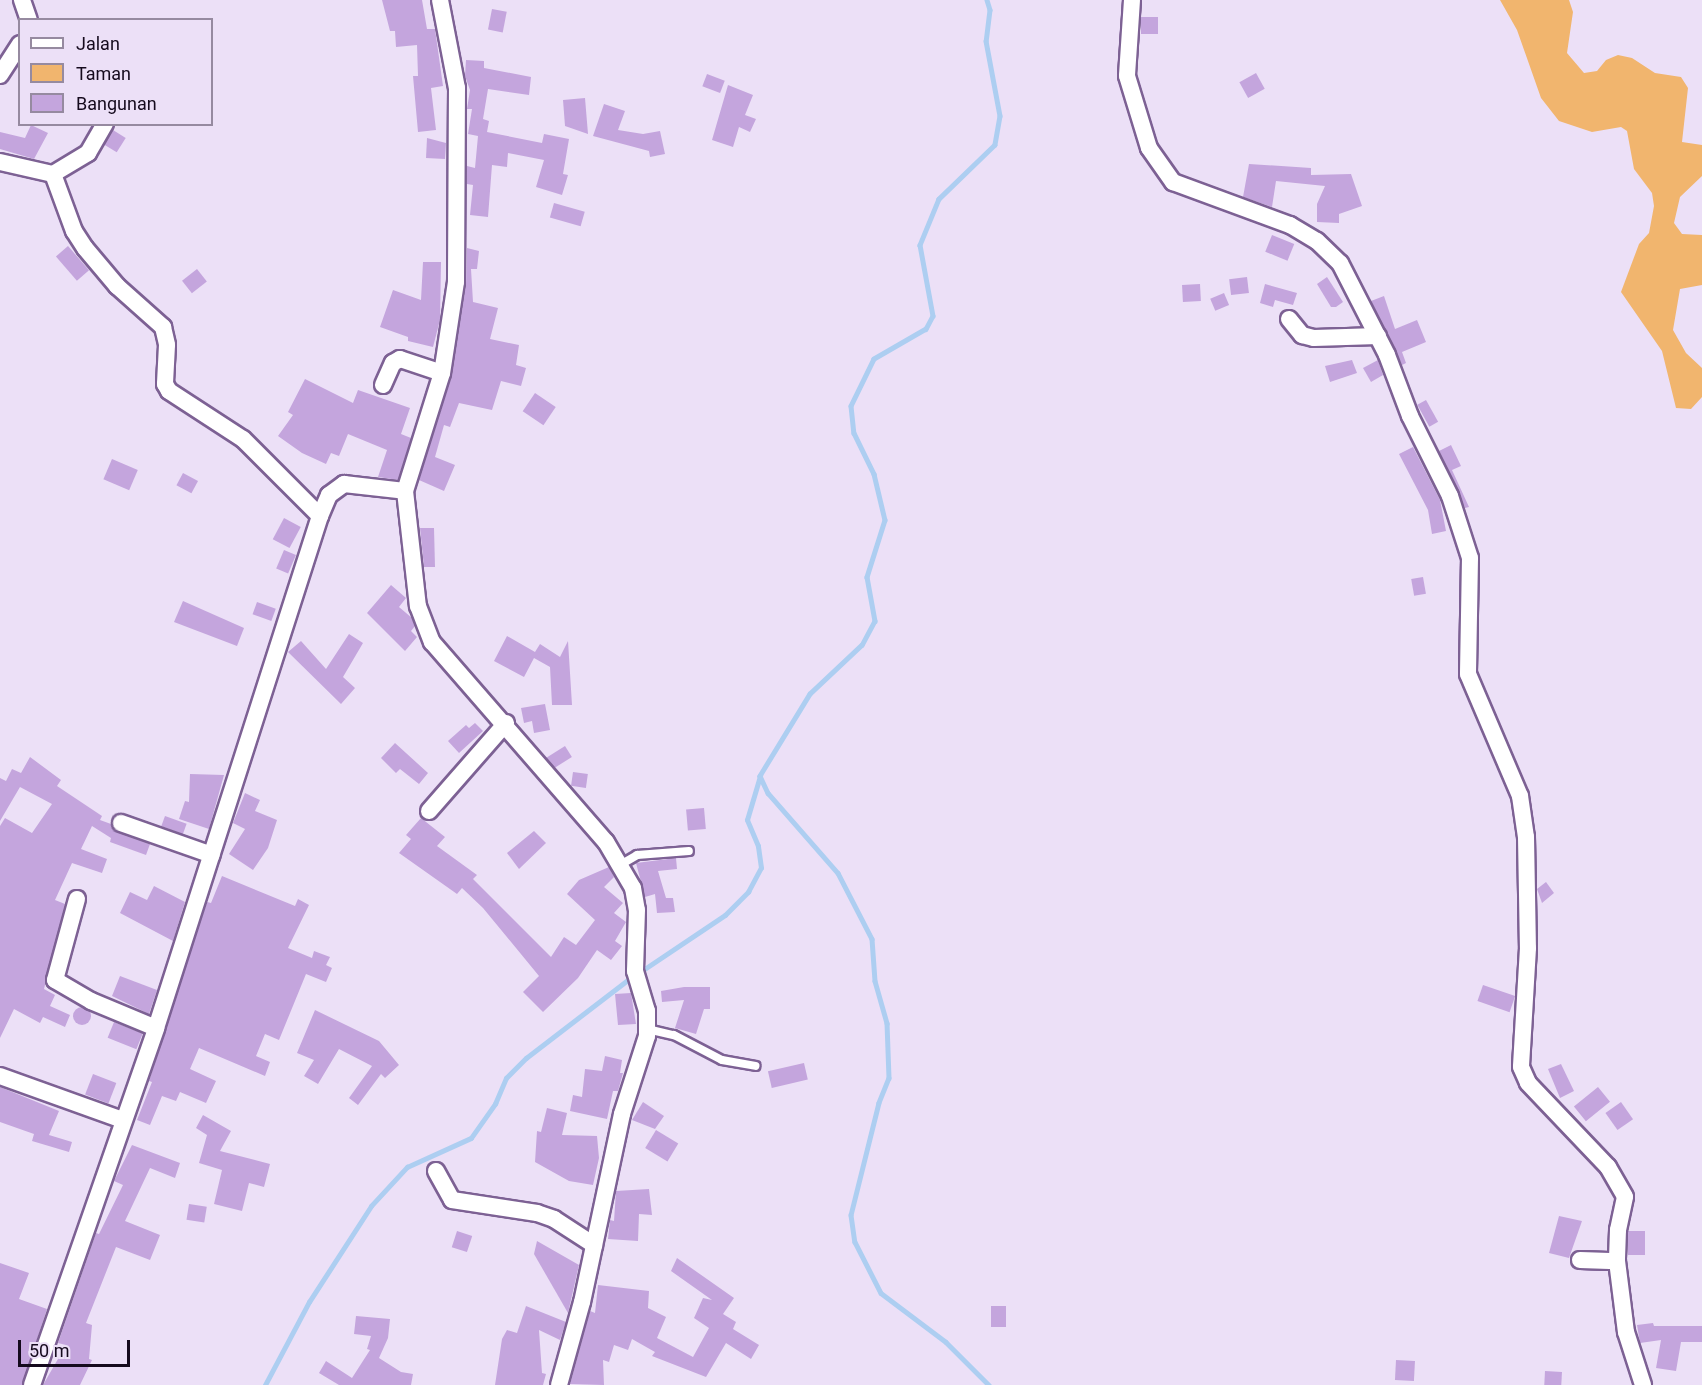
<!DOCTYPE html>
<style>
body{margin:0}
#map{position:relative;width:1702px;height:1385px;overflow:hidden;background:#ece0f7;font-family:Roboto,sans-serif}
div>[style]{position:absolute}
.green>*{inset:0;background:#f1b56e}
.stream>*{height:4.5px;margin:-2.25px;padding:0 2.25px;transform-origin:2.25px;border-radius:2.25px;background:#adcef1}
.building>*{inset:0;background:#c4a5dd;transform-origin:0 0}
.round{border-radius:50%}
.roads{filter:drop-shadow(2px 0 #7d6194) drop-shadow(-2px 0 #7d6194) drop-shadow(0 2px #7d6194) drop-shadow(0 -2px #7d6194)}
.service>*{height:8px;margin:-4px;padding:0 4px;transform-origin:4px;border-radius:4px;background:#fff}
.minor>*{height:16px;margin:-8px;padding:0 8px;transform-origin:8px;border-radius:8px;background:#fff}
span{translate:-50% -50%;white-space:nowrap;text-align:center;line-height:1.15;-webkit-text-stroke:5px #ece0f7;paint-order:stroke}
.legend{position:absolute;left:18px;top:18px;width:195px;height:108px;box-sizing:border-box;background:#ece0f7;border:2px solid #968aa0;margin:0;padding:8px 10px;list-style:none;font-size:18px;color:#150a1d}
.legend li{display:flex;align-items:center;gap:12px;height:30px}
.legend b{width:30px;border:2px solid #968aa0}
.scale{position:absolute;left:18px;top:1340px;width:112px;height:27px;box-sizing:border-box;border:3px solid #150a1d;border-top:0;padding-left:8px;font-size:18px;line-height:21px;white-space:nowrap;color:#150a1d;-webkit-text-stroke:4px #ece0f7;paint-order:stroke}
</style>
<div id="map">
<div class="green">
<div style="clip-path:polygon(1500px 0,1569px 0,1573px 12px,1567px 53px,1584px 73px,1597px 71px,1606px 60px,1618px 55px,1632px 58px,1655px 73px,1681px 77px,1688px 88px,1682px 142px,1702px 145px,1702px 176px,1680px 197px,1674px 223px,1682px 234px,1702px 235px,1702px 285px,1680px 289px,1673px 330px,1686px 353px,1702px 368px,1702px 397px,1691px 409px,1676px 408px,1662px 351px,1621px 292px,1639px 244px,1649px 233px,1654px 206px,1652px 193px,1634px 169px,1627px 131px,1621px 127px,1592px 132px,1559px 121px,1541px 98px,1517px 30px)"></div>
</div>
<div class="stream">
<div style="left:987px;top:0;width:10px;rotate:73deg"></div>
<div style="left:990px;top:10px;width:31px;rotate:97deg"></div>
<div style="left:986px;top:41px;width:76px;rotate:79.4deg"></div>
<div style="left:1000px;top:116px;width:29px;rotate:100deg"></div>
<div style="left:995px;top:145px;width:78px;rotate:136deg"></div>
<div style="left:939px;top:199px;width:50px;rotate:112.4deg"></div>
<div style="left:920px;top:245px;width:72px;rotate:79.6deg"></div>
<div style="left:933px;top:316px;width:15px;rotate:118deg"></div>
<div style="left:926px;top:329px;width:60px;rotate:150deg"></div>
<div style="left:874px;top:359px;width:52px;rotate:116.1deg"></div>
<div style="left:851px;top:406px;width:27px;rotate:84deg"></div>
<div style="left:854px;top:433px;width:46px;rotate:64deg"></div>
<div style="left:874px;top:474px;width:47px;rotate:76.6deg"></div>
<div style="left:885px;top:520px;width:60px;rotate:107.5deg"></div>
<div style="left:867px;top:577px;width:45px;rotate:79.7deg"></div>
<div style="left:875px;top:621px;width:27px;rotate:118deg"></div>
<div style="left:862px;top:645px;width:71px;rotate:136.7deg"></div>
<div style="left:810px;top:694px;width:96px;rotate:121.4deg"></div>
<div style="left:760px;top:776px;width:19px;rotate:65deg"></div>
<div style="left:768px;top:793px;width:106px;rotate:48.8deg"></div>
<div style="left:838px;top:873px;width:74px;rotate:62.7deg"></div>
<div style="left:872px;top:939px;width:42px;rotate:85.9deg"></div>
<div style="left:875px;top:981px;width:44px;rotate:74.1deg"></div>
<div style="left:887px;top:1023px;width:55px;rotate:87.9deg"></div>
<div style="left:889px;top:1078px;width:27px;rotate:112deg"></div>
<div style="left:879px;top:1103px;width:115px;rotate:104deg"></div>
<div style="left:851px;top:1215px;width:27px;rotate:82deg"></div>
<div style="left:855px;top:1242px;width:57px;rotate:63deg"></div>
<div style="left:881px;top:1293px;width:81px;rotate:37deg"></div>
<div style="left:946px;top:1342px;width:61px;rotate:45deg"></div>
<div style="left:640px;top:972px;width:102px;rotate:-33.8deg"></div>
<div style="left:725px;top:915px;width:33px;rotate:-45deg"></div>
<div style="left:748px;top:892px;width:27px;rotate:-62deg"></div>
<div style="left:761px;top:868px;width:22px;rotate:-98deg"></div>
<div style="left:758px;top:846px;width:28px;rotate:-113deg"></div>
<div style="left:747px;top:820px;width:46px;rotate:-73.5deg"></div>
<div style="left:265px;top:1385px;width:94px;rotate:-62.1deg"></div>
<div style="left:309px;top:1302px;width:114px;rotate:-57.1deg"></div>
<div style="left:371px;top:1206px;width:53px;rotate:-47.3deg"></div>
<div style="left:407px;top:1167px;width:70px;rotate:-24.4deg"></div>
<div style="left:471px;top:1138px;width:42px;rotate:-54.8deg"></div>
<div style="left:495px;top:1104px;width:28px;rotate:-67deg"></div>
<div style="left:506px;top:1078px;width:28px;rotate:-45deg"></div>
<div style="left:526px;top:1058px;width:135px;rotate:-37.5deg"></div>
</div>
<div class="building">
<div style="clip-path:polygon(382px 0,422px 0,427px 29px,435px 29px,443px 86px,431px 88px,436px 130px,418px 132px,413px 76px,418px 76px,417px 45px,396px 47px,395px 31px,390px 31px)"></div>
<div style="left:492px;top:9px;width:15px;height:21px;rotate:11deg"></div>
<div style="left:1141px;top:17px;width:17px;height:17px"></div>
<div style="clip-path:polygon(466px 60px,484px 61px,484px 68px,531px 77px,529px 95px,488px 89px,483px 119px,489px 121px,487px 132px,542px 143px,544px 134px,569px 139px,563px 174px,568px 175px,562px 195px,536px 187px,544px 160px,508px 153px,507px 167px,492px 165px,488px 217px,470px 215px,473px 185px,467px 184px,467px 166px,475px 168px,478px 136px,468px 134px,472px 109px,467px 109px,470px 90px,465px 76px)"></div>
<div style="left:1256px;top:73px;width:18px;height:19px;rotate:61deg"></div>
<div style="left:707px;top:74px;width:19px;height:13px;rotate:21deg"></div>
<div style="clip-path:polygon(728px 85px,753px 95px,745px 115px,756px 119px,750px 132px,739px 127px,733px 147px,712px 140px)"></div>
<div style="clip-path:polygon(585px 98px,588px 134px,565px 126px,563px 100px)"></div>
<div style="clip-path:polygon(604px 104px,625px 111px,618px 130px,643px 134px,660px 131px,665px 154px,650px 157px,649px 151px,593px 136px)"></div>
<div style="clip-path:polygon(31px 125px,48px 133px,34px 159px,0 149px,0 132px,25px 138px)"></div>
<div style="left:113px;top:130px;width:15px;height:17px;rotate:32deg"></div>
<div style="clip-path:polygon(427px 138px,446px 143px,445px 159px,426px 158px)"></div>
<div style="clip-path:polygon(1249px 164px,1311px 168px,1311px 175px,1351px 174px,1362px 206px,1339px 214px,1339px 223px,1317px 222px,1317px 204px,1325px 186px,1276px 181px,1272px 207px,1243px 197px)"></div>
<div style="left:554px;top:203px;width:32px;height:15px;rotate:16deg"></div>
<div style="left:1272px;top:235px;width:24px;height:18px;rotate:22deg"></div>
<div style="left:68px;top:246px;width:32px;height:16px;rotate:49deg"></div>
<div style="clip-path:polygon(467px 248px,479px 251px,477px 269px,471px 269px,473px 302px,498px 308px,490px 339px,519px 345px,516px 365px,526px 368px,521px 386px,501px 381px,492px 410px,459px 403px,450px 427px,444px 425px,435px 457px,455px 465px,444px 491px,419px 480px,452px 375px,466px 284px)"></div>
<div style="clip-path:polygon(423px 262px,441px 262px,440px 320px,433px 347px,408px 341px,408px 337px,380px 327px,393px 290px,421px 300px)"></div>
<div style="left:197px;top:269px;width:16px;height:19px;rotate:52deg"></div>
<div style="left:1247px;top:277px;width:16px;height:18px;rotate:83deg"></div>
<div style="clip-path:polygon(1327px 277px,1343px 302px,1336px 307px,1331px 307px,1317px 284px)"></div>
<div style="left:1200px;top:284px;width:17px;height:18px;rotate:87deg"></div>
<div style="clip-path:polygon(1265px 284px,1297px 293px,1293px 305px,1275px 300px,1273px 307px,1260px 303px)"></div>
<div style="left:1224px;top:293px;width:13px;height:15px;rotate:67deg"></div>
<div style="clip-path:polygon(1384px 296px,1395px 329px,1417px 320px,1426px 342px,1402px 352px,1406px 363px,1402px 365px,1371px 301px)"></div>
<div style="clip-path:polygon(1352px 360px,1357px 373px,1330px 382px,1325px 366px)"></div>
<div style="clip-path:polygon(1378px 360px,1383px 375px,1371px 382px,1363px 368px)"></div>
<div style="clip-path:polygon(305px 379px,353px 403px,358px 390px,410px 408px,401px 434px,411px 438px,398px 480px,378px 477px,387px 450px,348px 434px,339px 456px,331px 453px,326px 464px,302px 453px,278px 436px,293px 415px,288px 412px)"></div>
<div style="left:535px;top:393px;width:25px;height:22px;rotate:34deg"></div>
<div style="left:1426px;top:400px;width:25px;height:10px;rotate:61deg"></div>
<div style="clip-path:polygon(1451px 445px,1461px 466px,1452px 470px,1469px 507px,1465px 508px,1439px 451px)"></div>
<div style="clip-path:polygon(1413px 447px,1440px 500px,1446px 531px,1432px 534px,1428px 510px,1399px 454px)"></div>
<div style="left:112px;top:459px;width:28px;height:22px;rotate:23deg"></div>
<div style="left:183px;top:473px;width:17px;height:14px;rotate:28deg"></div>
<div style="left:284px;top:518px;width:19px;height:24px;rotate:28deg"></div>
<div style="clip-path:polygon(420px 528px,434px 528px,435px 567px,424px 567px)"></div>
<div style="left:284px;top:550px;width:13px;height:20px;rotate:23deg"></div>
<div style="left:1423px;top:577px;width:17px;height:12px;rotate:80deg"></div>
<div style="clip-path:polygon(391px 585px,406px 598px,399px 607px,412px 618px,415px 626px,411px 631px,417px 637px,405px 651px,367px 613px)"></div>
<div style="clip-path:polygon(183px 601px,244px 628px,237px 646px,174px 622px)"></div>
<div style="left:257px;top:602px;width:20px;height:13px;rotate:20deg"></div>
<div style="clip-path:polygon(349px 634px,363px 643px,343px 677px,355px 688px,341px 704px,288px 652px,301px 641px,326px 669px)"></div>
<div style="clip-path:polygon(507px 636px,535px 652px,540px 644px,560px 657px,568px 641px,572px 705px,552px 705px,550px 667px,534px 658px,524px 677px,494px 661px)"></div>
<div style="clip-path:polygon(545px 704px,550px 730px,534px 733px,532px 721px,524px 723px,521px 708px)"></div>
<div style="clip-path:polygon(475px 723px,483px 731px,459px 753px,448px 741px,466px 725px,469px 728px)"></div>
<div style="clip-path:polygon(395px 743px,428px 773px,419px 784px,400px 769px,396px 773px,381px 758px)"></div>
<div style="left:565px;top:746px;width:13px;height:22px;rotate:58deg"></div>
<div style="clip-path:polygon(30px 757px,61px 780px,57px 786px,102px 816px,100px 820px,111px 824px,113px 830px,150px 844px,146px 855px,110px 842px,111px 838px,92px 826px,81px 849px,107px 859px,102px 873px,72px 863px,55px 900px,65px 904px,44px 989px,55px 995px,50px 1006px,70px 1015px,65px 1027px,43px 1017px,40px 1023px,14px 1009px,0 1038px,0 826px,5px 818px,32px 833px,52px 804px,20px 787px,0 821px,0 778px,6px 781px,12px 769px,21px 773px)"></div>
<div style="left:573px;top:772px;width:15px;height:14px;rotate:8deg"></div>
<div style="clip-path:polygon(190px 774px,224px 775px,209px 829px,179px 819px,185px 801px,189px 802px)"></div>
<div style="clip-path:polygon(245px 793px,260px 800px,255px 811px,277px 820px,268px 848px,253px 870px,229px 854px,245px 829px,233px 823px)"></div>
<div style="left:704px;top:808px;width:21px;height:18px;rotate:85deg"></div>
<div style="left:165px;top:816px;width:23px;height:11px;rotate:20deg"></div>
<div style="clip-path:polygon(421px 818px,445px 837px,437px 846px,477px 875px,473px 879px,551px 957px,564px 937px,576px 945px,595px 920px,567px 894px,579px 880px,609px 867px,614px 877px,604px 887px,623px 903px,614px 913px,626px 922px,615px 941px,622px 946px,611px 960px,597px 950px,578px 978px,543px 1012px,523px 992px,539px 976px,483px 908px,462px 888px,457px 894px,399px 853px,411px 839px,406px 835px)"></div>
<div style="clip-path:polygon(534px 831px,546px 843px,519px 869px,507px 853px)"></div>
<div style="clip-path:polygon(676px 858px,677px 869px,658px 871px,666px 898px,673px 898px,675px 912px,657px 913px,655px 894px,645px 897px,636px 863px)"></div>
<div style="clip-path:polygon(222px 876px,295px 906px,298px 899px,309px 905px,288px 948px,312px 958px,314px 951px,330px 957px,326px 965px,332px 968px,326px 982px,306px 974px,279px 1040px,265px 1034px,256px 1056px,270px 1062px,265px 1076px,199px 1048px,190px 1069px,216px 1081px,206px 1103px,180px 1092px,176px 1101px,162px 1096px,150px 1125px,137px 1120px,152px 1082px,149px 1081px,207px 902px,211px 903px)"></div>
<div style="clip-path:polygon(1546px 882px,1554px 893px,1542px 903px,1537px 889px)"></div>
<div style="clip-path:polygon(154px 886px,185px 902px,173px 941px,120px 913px,130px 892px,147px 900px)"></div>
<div style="clip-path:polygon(120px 976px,157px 990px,149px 1014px,112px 996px)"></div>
<div style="left:1483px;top:985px;width:34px;height:17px;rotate:19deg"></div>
<div style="clip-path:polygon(684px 987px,710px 987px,710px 1009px,704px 1009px,696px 1034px,675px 1028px,684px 1000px,662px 1002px,661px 991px)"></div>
<div style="clip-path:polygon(631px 993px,636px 1024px,618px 1025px,615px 994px)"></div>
<div class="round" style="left:73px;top:1007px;width:18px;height:18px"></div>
<div style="clip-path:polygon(315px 1010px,379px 1041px,399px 1065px,385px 1078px,381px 1074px,358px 1105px,349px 1098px,372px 1066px,339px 1049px,318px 1084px,304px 1076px,314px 1060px,297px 1053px)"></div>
<div style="left:114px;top:1022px;width:31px;height:17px;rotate:22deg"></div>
<div style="clip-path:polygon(605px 1056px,622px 1060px,620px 1073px,623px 1073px,618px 1091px,613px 1091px,607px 1119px,570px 1111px,573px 1095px,582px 1097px,585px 1069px,602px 1071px)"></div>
<div style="left:804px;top:1063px;width:17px;height:37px;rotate:77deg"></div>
<div style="clip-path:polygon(1561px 1064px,1574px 1091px,1560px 1098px,1548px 1069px)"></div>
<div style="left:93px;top:1074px;width:25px;height:22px;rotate:21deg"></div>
<div style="clip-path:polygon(0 1087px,59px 1111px,49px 1135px,72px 1142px,69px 1152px,32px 1141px,34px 1134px,0 1122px)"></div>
<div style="left:1598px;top:1087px;width:19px;height:31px;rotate:51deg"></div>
<div style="clip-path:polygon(643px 1102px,664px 1116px,655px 1129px,632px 1120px)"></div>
<div style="left:1621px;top:1102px;width:21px;height:19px;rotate:55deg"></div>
<div style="clip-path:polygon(547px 1108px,567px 1113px,562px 1135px,597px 1136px,599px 1158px,593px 1185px,569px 1181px,535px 1162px,537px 1131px,541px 1132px)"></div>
<div style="clip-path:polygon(203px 1115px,231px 1131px,220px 1151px,270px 1164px,264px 1187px,249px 1183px,242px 1211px,214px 1204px,222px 1170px,199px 1163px,207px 1135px,196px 1128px)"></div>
<div style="left:656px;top:1130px;width:26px;height:21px;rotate:31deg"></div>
<div style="clip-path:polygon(132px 1145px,180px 1163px,175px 1178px,150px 1168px,125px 1221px,160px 1235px,150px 1260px,116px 1247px,86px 1323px,92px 1325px,89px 1359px,92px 1360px,80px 1385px,43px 1385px,66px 1345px,58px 1343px,96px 1233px,99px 1234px,123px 1185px,114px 1181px)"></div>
<div style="clip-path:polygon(649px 1189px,652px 1215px,639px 1214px,638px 1241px,608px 1239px,610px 1220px,614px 1221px,616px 1191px)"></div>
<div style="left:189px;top:1204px;width:18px;height:16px;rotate:9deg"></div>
<div style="clip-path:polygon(1559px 1216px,1582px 1221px,1569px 1258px,1549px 1253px)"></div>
<div style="left:457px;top:1231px;width:16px;height:17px;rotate:18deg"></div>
<div style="left:1628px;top:1231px;width:17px;height:24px"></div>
<div style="clip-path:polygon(537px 1241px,579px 1265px,568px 1313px,534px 1254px)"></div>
<div style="clip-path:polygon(677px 1258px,734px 1298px,723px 1314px,736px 1322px,733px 1329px,759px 1345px,751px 1359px,726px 1343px,706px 1377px,652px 1356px,655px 1352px,632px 1339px,628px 1350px,614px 1345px,609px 1362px,603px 1360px,604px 1385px,570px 1384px,590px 1311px,595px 1313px,598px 1285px,649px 1291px,648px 1308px,666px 1317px,657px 1338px,693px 1357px,709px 1328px,694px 1318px,703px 1298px,712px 1300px,671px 1271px)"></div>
<div style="clip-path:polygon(0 1263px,29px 1273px,19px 1299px,47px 1309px,22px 1385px,0 1385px)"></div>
<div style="clip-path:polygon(526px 1306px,566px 1322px,560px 1340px,539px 1330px,542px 1373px,546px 1374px,543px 1385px,495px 1385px,502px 1339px,507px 1330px,517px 1333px)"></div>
<div style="left:991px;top:1306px;width:15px;height:21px"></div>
<div style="clip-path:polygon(356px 1316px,390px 1319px,388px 1338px,379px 1358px,401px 1372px,413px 1374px,411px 1385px,339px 1385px,319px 1373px,326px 1361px,352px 1378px,370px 1350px,367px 1349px,371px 1336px,354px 1334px)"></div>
<div style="clip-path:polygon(1653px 1323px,1654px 1326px,1702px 1326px,1702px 1342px,1681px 1342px,1676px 1371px,1656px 1368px,1661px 1340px,1640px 1343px,1637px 1325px)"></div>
<div style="left:1396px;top:1360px;width:19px;height:20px;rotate:3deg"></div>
<div style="left:1545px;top:1371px;width:17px;height:14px;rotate:3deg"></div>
</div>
<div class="roads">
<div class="service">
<div style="left:620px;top:865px;width:20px;rotate:-30deg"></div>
<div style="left:637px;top:855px;width:52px;rotate:-4.4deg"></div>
<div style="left:647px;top:1029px;width:28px;rotate:13deg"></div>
<div style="left:674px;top:1035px;width:54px;rotate:27.5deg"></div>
<div style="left:722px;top:1060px;width:34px;rotate:10deg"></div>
</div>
<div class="minor">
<div style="left:22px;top:0;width:21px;rotate:71deg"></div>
<div style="left:440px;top:0;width:90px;rotate:79.1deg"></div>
<div style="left:457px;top:88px;width:194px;rotate:90.3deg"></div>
<div style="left:456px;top:282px;width:92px;rotate:98.7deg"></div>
<div style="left:442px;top:373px;width:124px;rotate:107.4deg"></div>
<div style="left:405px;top:491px;width:116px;rotate:83.6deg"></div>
<div style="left:418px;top:606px;width:39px;rotate:69deg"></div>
<div style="left:432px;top:642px;width:265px;rotate:49deg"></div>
<div style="left:606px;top:842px;width:53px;rotate:59.6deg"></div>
<div style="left:633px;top:888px;width:22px;rotate:80deg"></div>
<div style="left:637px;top:910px;width:61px;rotate:91.9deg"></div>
<div style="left:635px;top:971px;width:42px;rotate:73.3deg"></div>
<div style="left:647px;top:1011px;width:25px;rotate:90deg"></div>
<div style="left:647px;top:1036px;width:82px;rotate:107.8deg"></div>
<div style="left:622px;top:1114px;width:192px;rotate:102deg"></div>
<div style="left:582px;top:1302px;width:86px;rotate:105.5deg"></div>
<div style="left:1132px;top:0;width:76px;rotate:93.8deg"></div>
<div style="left:1127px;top:76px;width:75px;rotate:73deg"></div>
<div style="left:1149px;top:148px;width:42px;rotate:54.8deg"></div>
<div style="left:1173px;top:182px;width:125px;rotate:20.2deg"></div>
<div style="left:1290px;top:225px;width:31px;rotate:31deg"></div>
<div style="left:1317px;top:241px;width:32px;rotate:44deg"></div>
<div style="left:1340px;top:263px;width:103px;rotate:62.9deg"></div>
<div style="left:1387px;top:355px;width:65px;rotate:69.3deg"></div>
<div style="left:1410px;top:416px;width:89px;rotate:63.4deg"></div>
<div style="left:1450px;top:496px;width:65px;rotate:72.1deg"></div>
<div style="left:1470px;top:558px;width:116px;rotate:91deg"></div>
<div style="left:1468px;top:674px;width:133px;rotate:66.9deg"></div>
<div style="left:1520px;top:796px;width:41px;rotate:81.7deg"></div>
<div style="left:1526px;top:837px;width:111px;rotate:89deg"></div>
<div style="left:1528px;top:948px;width:119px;rotate:93.4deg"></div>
<div style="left:1521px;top:1067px;width:17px;rotate:66deg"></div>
<div style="left:1528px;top:1083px;width:116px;rotate:46.4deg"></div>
<div style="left:1608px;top:1167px;width:34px;rotate:60deg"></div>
<div style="left:1625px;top:1197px;width:34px;rotate:102deg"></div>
<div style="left:1618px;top:1230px;width:31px;rotate:92deg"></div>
<div style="left:1617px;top:1261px;width:72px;rotate:82.8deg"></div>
<div style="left:1626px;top:1332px;width:56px;rotate:72.2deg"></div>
<div style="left:0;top:75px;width:37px;rotate:-57deg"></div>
<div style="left:0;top:162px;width:54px;rotate:12.8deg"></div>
<div style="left:53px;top:174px;width:61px;rotate:69.8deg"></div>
<div style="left:74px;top:231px;width:20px;rotate:57deg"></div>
<div style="left:85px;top:248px;width:50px;rotate:49.9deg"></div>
<div style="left:117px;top:286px;width:62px;rotate:41.7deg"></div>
<div style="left:163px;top:327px;width:18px;rotate:77deg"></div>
<div style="left:167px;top:345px;width:39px;rotate:93deg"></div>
<div style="left:165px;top:384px;width:8px;rotate:60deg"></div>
<div style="left:169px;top:391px;width:88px;rotate:33deg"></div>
<div style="left:243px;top:439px;width:109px;rotate:45deg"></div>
<div style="left:53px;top:174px;width:41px;rotate:-31deg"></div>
<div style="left:88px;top:153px;width:34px;rotate:-60deg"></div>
<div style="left:1289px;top:319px;width:21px;rotate:51deg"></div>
<div style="left:1302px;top:335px;width:12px;rotate:14deg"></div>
<div style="left:1314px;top:338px;width:64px;rotate:-1.8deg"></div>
<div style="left:383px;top:385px;width:24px;rotate:-66deg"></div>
<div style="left:393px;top:363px;width:8px;rotate:-30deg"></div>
<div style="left:400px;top:359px;width:44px;rotate:18.4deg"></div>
<div style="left:429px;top:811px;width:117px;rotate:-48.8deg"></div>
<div style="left:121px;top:823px;width:96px;rotate:19.4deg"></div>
<div style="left:77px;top:899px;width:84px;rotate:105.2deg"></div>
<div style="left:55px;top:980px;width:42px;rotate:30.3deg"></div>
<div style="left:91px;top:1001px;width:70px;rotate:22.6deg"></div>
<div style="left:0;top:1076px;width:131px;rotate:19.7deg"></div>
<div style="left:436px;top:1171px;width:33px;rotate:61deg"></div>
<div style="left:452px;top:1200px;width:86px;rotate:8.7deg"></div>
<div style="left:537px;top:1213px;width:18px;rotate:19deg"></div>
<div style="left:554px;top:1219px;width:48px;rotate:33deg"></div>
<div style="left:1580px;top:1260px;width:37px;rotate:2deg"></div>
<div style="left:32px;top:1385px;width:378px;rotate:-70.8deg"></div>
<div style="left:156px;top:1028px;width:538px;rotate:-72.24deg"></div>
<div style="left:320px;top:516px;width:23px;rotate:-67deg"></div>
<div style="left:329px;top:495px;width:19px;rotate:-36deg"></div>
<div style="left:344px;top:484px;width:61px;rotate:6.5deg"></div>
</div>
</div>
<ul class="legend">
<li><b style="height:8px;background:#fff"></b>Jalan</li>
<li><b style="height:16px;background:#f1b56e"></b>Taman</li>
<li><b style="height:16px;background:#c4a5dd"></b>Bangunan</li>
</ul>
<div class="scale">50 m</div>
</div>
